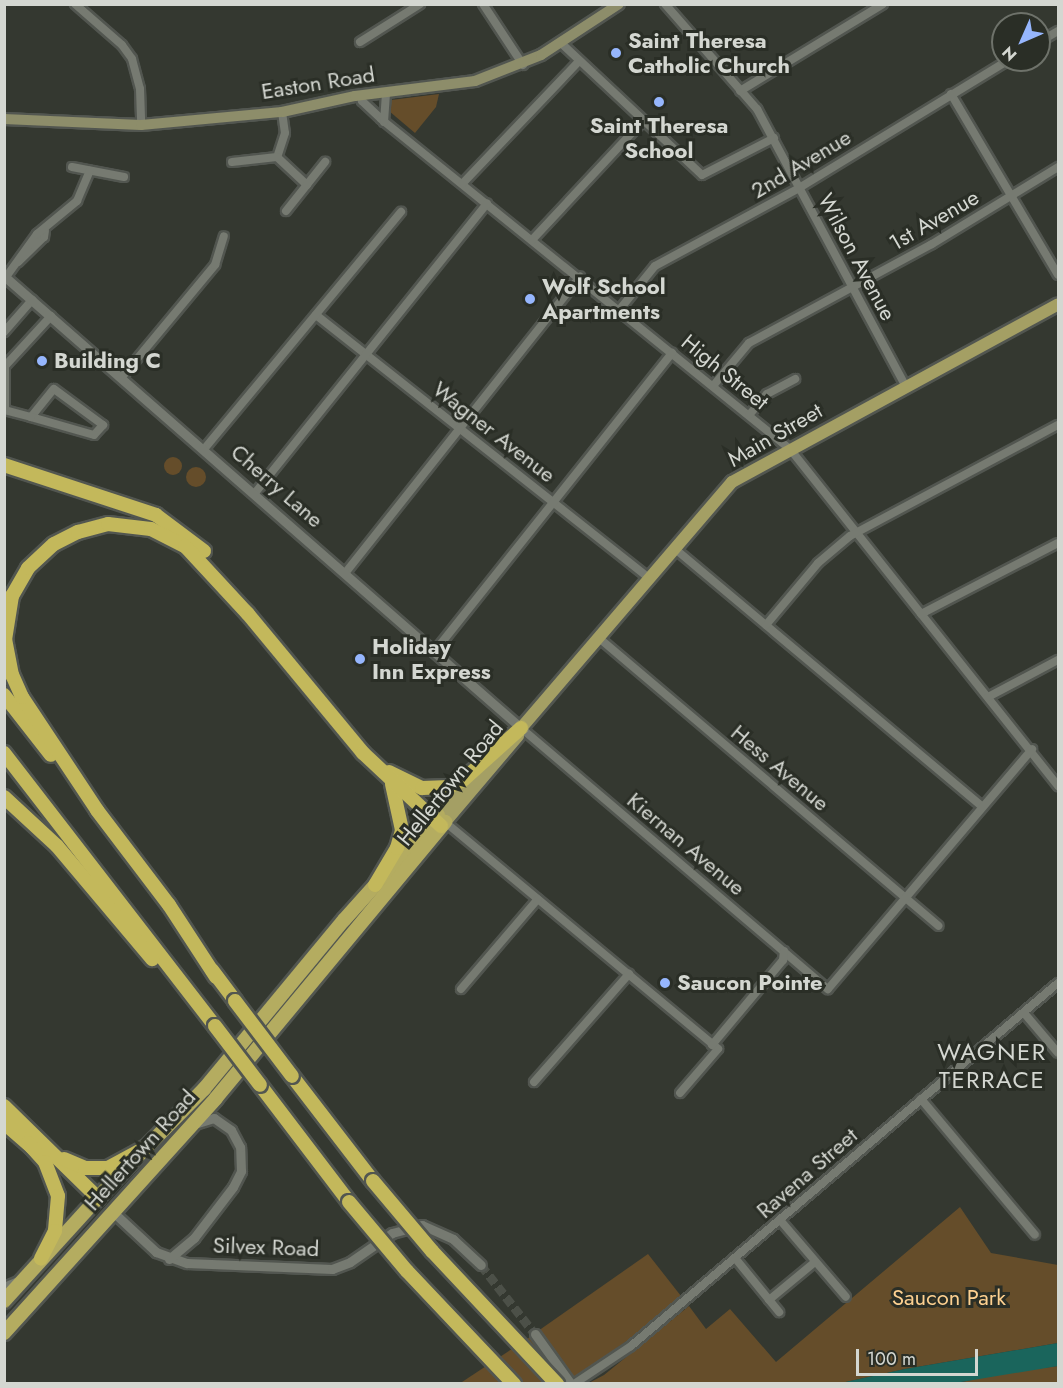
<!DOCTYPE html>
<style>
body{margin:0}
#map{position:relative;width:1063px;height:1388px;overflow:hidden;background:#343830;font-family:Jost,sans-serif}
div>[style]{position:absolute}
.green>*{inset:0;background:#654d2a}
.round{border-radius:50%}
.water>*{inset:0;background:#1a655c}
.tertiary-tunnel>*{height:9px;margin-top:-4.5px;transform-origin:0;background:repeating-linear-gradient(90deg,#4c5048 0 9px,transparent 0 13.5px)}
.roads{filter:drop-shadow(2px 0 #525650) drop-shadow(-2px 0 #525650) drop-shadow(0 2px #525650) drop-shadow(0 -2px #525650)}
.minor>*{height:8px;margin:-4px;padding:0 4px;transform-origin:4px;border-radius:4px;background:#767a71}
.tertiary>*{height:9px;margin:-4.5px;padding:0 4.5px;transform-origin:4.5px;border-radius:4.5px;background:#767a71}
.secondary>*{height:10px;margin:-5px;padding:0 5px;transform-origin:5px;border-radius:5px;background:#8d8d6a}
.primary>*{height:12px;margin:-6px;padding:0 6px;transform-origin:6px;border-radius:6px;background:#a49f64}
.trunk>*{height:14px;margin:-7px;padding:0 7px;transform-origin:7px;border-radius:7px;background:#b4ac60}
.motorway>*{height:14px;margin:-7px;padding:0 7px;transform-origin:7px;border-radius:7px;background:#c3b85b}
.bridges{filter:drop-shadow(2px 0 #525650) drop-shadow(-2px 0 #525650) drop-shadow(0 2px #525650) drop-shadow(0 -2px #525650)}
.motorway-bridge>*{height:14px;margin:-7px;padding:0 7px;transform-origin:7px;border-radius:7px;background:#c3b85b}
.dots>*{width:16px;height:16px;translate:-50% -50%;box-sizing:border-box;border:3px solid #2a2e26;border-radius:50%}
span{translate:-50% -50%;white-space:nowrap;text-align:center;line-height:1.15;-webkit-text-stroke:6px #2a2e26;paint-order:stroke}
.poi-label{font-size:22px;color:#d4d7d1;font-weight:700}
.left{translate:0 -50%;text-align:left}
.street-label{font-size:22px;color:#d4d7d1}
.park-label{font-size:22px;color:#fdd090}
.neighbourhood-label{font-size:24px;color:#d4d7d1;letter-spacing:1.5px}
.frame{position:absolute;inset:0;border:6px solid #d4d7d1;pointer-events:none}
.north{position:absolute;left:991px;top:12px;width:60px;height:60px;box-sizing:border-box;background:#2a2e26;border:2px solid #6e726a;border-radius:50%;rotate:225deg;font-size:16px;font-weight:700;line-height:24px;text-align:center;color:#d4d7d1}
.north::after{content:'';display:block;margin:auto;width:21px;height:27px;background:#96b6fd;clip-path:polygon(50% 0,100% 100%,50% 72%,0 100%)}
.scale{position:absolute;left:856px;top:1349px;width:122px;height:27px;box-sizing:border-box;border:3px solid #d4d7d1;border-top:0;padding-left:8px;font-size:18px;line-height:21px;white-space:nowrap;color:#d4d7d1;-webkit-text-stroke:4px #2a2e26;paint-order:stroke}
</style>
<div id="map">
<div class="green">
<div style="clip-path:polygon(439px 94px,436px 107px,415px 133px,389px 111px,391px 100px)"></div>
<div class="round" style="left:164px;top:457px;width:18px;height:18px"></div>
<div class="round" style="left:186px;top:467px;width:20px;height:20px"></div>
<div style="clip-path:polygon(960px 1207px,991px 1253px,1058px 1265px,1058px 1343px,905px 1369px,841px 1383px,587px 1384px,604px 1375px,689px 1306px,706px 1329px,730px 1309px,776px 1362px)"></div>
<div style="clip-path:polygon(648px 1254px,681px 1296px,634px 1336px,574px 1378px,538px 1331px)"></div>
<div style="clip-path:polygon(530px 1337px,561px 1383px,459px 1384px)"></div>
<div style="clip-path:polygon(1058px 1366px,1058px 1383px,955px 1384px,990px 1375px)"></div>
</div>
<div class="water">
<div style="clip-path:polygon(1058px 1343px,1058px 1366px,955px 1383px,841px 1383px,905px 1369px)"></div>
</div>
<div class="tertiary-tunnel">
<div style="left:481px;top:1265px;width:88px;rotate:52deg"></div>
</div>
<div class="roads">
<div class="minor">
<div style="left:75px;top:4px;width:62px;rotate:41.1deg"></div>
<div style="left:122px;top:45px;width:17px;rotate:54deg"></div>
<div style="left:132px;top:59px;width:31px;rotate:75deg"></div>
<div style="left:140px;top:89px;width:36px;rotate:88deg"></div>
<div style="left:483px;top:4px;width:73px;rotate:56.7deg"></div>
<div style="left:665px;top:4px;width:140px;rotate:48.8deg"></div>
<div style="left:757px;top:109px;width:315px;rotate:61.8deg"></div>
<div style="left:360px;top:42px;width:71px;rotate:-32.3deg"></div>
<div style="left:1039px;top:42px;width:22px;rotate:-30deg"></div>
<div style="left:561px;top:43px;width:193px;rotate:43.1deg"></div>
<div style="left:702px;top:175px;width:81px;rotate:-27.2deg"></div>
<div style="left:740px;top:91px;width:167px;rotate:-31.3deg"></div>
<div style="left:951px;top:94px;width:210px;rotate:59.4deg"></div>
<div style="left:361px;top:95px;width:6px;rotate:81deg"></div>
<div style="left:362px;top:101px;width:26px;rotate:43deg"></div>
<div style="left:381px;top:119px;width:526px;rotate:38.9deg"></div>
<div style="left:790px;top:449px;width:431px;rotate:51.5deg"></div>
<div style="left:282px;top:112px;width:21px;rotate:82deg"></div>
<div style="left:285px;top:133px;width:25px;rotate:108deg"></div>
<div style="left:277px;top:157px;width:41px;rotate:43deg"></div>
<div style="left:384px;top:122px;width:30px;rotate:-86deg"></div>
<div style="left:232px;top:162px;width:45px;rotate:-6.3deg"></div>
<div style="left:72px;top:167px;width:53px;rotate:10.9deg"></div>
<div style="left:463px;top:183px;width:168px;rotate:-46.4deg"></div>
<div style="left:286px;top:211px;width:63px;rotate:-51.5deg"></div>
<div style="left:532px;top:240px;width:163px;rotate:-47deg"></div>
<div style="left:18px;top:262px;width:36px;rotate:-44deg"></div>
<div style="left:44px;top:237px;width:6px;rotate:-81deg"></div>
<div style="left:6px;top:277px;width:53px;rotate:-54.2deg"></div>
<div style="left:37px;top:234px;width:52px;rotate:-39.5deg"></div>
<div style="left:77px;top:201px;width:33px;rotate:-67deg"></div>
<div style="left:620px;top:309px;width:55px;rotate:-50.9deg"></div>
<div style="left:655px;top:266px;width:164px;rotate:-28.4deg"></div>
<div style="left:799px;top:188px;width:246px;rotate:-31.4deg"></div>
<div style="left:316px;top:315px;width:424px;rotate:38.3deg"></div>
<div style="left:4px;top:332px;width:43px;rotate:-48.8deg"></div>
<div style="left:122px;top:377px;width:146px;rotate:-50.3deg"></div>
<div style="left:215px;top:265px;width:30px;rotate:-73deg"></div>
<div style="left:713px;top:386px;width:56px;rotate:-50.1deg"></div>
<div style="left:749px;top:343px;width:208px;rotate:-28.4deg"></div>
<div style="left:932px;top:244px;width:148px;rotate:-31.4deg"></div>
<div style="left:750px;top:414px;width:26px;rotate:-50deg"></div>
<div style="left:767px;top:394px;width:32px;rotate:-28deg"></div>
<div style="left:31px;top:417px;width:36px;rotate:-51deg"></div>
<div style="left:54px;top:389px;width:61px;rotate:36.3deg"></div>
<div style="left:103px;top:425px;width:13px;rotate:132deg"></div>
<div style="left:94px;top:435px;width:66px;rotate:-164.1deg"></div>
<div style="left:31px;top:417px;width:27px;rotate:-165deg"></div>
<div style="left:5px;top:410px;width:44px;rotate:-90deg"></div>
<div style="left:5px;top:366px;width:68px;rotate:-47.4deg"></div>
<div style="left:205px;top:448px;width:307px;rotate:-50.3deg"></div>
<div style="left:255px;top:493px;width:371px;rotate:-51.3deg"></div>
<div style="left:674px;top:548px;width:402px;rotate:40deg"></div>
<div style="left:346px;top:572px;width:377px;rotate:-51.6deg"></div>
<div style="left:921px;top:614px;width:154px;rotate:-27.4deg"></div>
<div style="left:766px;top:625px;width:81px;rotate:-50deg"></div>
<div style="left:818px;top:563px;width:42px;rotate:-40.2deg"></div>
<div style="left:850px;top:536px;width:236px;rotate:-28.1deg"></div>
<div style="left:599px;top:638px;width:445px;rotate:40.3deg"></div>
<div style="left:435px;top:651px;width:381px;rotate:-51.5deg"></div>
<div style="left:988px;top:697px;width:79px;rotate:-27.9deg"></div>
<div style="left:521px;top:728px;width:403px;rotate:40.4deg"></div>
<div style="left:828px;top:989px;width:315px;rotate:-49.6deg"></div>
<div style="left:445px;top:822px;width:355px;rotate:39.7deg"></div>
<div style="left:718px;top:1049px;width:58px;rotate:130.8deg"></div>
<div style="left:461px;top:989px;width:118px;rotate:-49.5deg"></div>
<div style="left:1024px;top:1013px;width:52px;rotate:49.6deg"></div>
<div style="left:712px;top:1045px;width:111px;rotate:-50.1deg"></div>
<div style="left:783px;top:960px;width:9px;rotate:-84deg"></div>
<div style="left:534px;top:1082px;width:144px;rotate:-48.7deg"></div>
<div style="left:921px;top:1099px;width:177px;rotate:50deg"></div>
<div style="left:780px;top:1220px;width:101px;rotate:49.4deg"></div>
<div style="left:735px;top:1258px;width:70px;rotate:50.8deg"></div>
<div style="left:4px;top:1287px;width:15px;rotate:-23deg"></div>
<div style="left:769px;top:1300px;width:60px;rotate:-39.6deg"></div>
<div style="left:574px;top:1384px;width:69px;rotate:-33.7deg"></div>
<div style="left:631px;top:1346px;width:560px;rotate:-40.37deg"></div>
</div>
<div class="tertiary">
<div style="left:4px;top:276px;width:687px;rotate:41.16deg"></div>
<div style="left:113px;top:1212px;width:59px;rotate:42.9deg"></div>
<div style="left:156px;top:1252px;width:33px;rotate:20deg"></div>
<div style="left:187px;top:1263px;width:145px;rotate:2.4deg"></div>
<div style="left:332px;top:1269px;width:19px;rotate:-21deg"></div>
<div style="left:350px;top:1262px;width:51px;rotate:-34.6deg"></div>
<div style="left:392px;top:1233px;width:31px;rotate:-15deg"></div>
<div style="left:422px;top:1225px;width:34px;rotate:24deg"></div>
<div style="left:453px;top:1239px;width:38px;rotate:43deg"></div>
<div style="left:169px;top:1259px;width:33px;rotate:-40deg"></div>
<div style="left:194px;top:1238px;width:64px;rotate:-52.6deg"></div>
<div style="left:233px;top:1187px;width:18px;rotate:-63deg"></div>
<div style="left:241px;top:1171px;width:24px;rotate:-92deg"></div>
<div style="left:240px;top:1147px;width:19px;rotate:-118deg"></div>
<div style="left:231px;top:1130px;width:21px;rotate:-145deg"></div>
<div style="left:214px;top:1118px;width:17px;rotate:163deg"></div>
<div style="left:535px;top:1334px;width:62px;rotate:54.2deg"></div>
</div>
<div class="secondary">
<div style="left:4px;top:119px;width:137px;rotate:2.5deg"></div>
<div style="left:141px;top:125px;width:142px;rotate:-5.3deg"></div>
<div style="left:282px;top:112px;width:75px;rotate:-12.4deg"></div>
<div style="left:355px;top:96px;width:121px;rotate:-7.1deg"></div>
<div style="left:475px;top:81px;width:71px;rotate:-21.5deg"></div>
<div style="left:541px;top:55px;width:93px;rotate:-33.2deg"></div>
</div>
<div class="primary">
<div style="left:516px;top:734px;width:332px;rotate:-49.4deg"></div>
<div style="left:732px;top:482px;width:371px;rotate:-28.6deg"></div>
<div style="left:438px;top:815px;width:52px;rotate:-46.5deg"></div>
<div style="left:445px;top:822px;width:113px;rotate:-49.7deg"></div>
</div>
<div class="trunk">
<div style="left:4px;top:1301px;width:164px;rotate:-47.7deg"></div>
<div style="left:114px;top:1180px;width:128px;rotate:-45.3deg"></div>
<div style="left:204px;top:1089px;width:219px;rotate:-50.4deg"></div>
<div style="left:344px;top:920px;width:141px;rotate:-48.2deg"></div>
<div style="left:4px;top:1333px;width:316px;rotate:-47.9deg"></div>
<div style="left:216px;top:1098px;width:359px;rotate:-50.3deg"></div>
</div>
<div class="motorway">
<div style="left:4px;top:465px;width:160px;rotate:18.2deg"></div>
<div style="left:156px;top:515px;width:60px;rotate:36.9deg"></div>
<div style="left:4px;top:695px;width:76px;rotate:51.9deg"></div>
<div style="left:4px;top:753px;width:345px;rotate:52.3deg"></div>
<div style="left:389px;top:772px;width:37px;rotate:26deg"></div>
<div style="left:422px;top:788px;width:27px;rotate:-2deg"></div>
<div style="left:449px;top:787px;width:16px;rotate:-27deg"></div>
<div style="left:463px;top:780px;width:78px;rotate:-41.9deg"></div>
<div style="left:4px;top:797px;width:72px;rotate:42.8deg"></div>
<div style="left:57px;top:846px;width:148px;rotate:49.9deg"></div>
<div style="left:375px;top:885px;width:43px;rotate:-59.3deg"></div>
<div style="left:397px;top:848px;width:19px;rotate:-74deg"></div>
<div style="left:402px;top:830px;width:47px;rotate:-102.3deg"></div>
<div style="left:212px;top:970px;width:39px;rotate:53deg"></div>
<div style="left:216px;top:977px;width:86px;rotate:-123.1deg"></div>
<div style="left:169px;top:905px;width:119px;rotate:-127.2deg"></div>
<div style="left:97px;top:810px;width:136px;rotate:-123.6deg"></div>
<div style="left:22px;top:697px;width:24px;rotate:-114deg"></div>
<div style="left:12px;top:675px;width:36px;rotate:-101deg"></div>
<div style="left:5px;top:640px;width:45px;rotate:-81deg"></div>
<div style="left:12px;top:596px;width:32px;rotate:-60deg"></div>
<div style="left:28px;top:568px;width:35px;rotate:-43deg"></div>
<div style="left:54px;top:544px;width:27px;rotate:-27deg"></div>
<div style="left:78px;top:532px;width:31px;rotate:-15deg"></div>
<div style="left:108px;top:524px;width:43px;rotate:6.6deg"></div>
<div style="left:151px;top:529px;width:38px;rotate:27deg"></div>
<div style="left:185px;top:546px;width:93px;rotate:47.2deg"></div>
<div style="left:248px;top:614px;width:180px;rotate:50.4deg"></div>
<div style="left:363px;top:753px;width:107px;rotate:43.1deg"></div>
<div style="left:292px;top:1076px;width:133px;rotate:52.4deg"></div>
<div style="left:260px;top:1085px;width:147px;rotate:52.7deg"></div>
<div style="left:4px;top:1106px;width:132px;rotate:44.4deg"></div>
<div style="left:4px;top:1123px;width:40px;rotate:41deg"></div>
<div style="left:28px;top:1143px;width:25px;rotate:48deg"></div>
<div style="left:45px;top:1162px;width:36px;rotate:69deg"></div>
<div style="left:58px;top:1196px;width:35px;rotate:95deg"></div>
<div style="left:55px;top:1231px;width:31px;rotate:117deg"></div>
<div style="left:64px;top:1159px;width:23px;rotate:23deg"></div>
<div style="left:85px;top:1168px;width:23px"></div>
<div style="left:108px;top:1168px;width:42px;rotate:-28.4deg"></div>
</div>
</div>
<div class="bridges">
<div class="motorway-bridge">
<div style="left:235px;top:1001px;width:94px;rotate:52.8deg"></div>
<div style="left:215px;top:1026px;width:74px;rotate:52.7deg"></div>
<div style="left:373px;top:1181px;width:92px;rotate:49.9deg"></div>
<div style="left:432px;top:1251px;width:183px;rotate:46.8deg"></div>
<div style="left:349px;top:1202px;width:90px;rotate:50deg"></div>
<div style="left:407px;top:1271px;width:156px;rotate:46.6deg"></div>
</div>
</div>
<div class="dots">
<div style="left:616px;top:53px;background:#96b6fd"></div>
<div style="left:659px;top:102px;background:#96b6fd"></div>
<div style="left:530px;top:299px;background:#96b6fd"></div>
<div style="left:42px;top:361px;background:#96b6fd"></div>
<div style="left:360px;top:659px;background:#96b6fd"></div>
<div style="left:665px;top:983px;background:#96b6fd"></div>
</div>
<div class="poi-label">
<span class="left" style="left:628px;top:53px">Saint Theresa<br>Catholic Church</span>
<span style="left:659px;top:138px">Saint Theresa<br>School</span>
<span class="left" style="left:542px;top:299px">Wolf School<br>Apartments</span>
<span class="left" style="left:54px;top:361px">Building C</span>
<span class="left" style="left:372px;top:659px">Holiday<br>Inn Express</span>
<span class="left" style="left:677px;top:983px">Saucon Pointe</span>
</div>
<div class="street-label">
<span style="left:318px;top:83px;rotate:-9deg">Easton Road</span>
<span style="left:801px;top:164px;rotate:-31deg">2nd Avenue</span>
<span style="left:934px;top:220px;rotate:-30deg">1st Avenue</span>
<span style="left:857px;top:257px;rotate:62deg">Wilson Avenue</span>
<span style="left:725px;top:372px;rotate:39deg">High Street</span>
<span style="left:494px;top:432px;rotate:38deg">Wagner Avenue</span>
<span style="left:775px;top:435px;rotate:-30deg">Main Street</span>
<span style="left:277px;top:486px;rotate:41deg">Cherry Lane</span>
<span style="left:780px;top:768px;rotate:40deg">Hess Avenue</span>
<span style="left:450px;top:783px;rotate:-51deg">Hellertown Road</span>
<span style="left:686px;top:844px;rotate:40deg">Kiernan Avenue</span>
<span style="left:140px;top:1150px;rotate:-48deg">Hellertown Road</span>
<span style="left:807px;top:1173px;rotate:-41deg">Ravena Street</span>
<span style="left:266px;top:1247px;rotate:2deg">Silvex Road</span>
</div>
<div class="park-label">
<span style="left:949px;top:1298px">Saucon Park</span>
</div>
<div class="neighbourhood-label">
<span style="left:992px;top:1066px">WAGNER<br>TERRACE</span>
</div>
<div class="frame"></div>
<div class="north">N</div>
<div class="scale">100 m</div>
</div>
